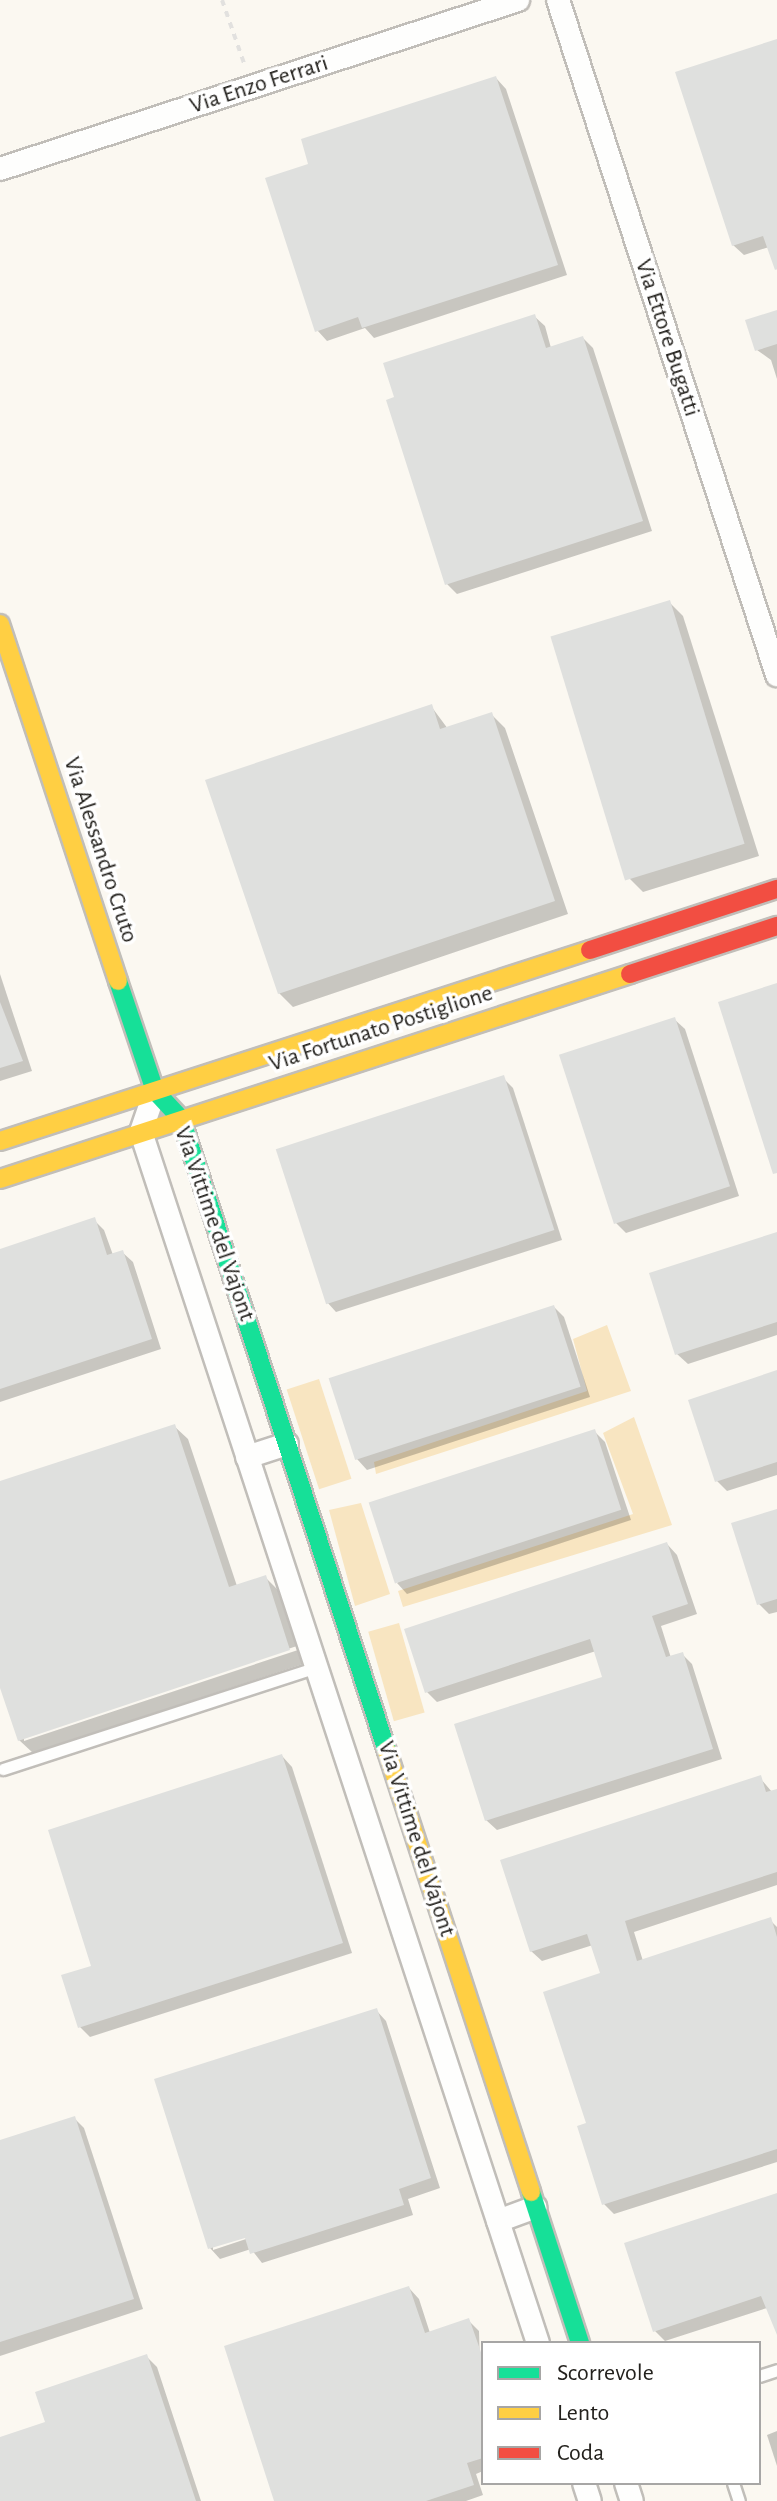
<!DOCTYPE html>
<style>
body{margin:0}
#map{position:relative;width:777px;height:2501px;overflow:hidden;background:#fbf8f1;font-family:"Alegreya Sans",sans-serif}
div>[style]{position:absolute}
.green>*{inset:0;background:#f8e5c1;transform-origin:0 0}
.shadow>*{inset:0;background:#0003}
.building>*{inset:0;background:#dfe0de;transform-origin:0 0}
.path>*{height:4px;margin-top:-2px;transform-origin:0;background:repeating-linear-gradient(90deg,#e2e1df 0 6px,transparent 0 12px)}
.roads{filter:drop-shadow(2px 0 #c1beb9) drop-shadow(-2px 0 #c1beb9) drop-shadow(0 2px #c1beb9) drop-shadow(0 -2px #c1beb9)}
.lane>*{height:11px;margin:-5.5px;padding:0 5.5px;transform-origin:5.5px;border-radius:5.5px;background:#fefefd}
.street>*{height:22px;margin:-11px;padding:0 11px;transform-origin:11px;border-radius:11px;background:#fefefd}
.fast>*{height:18px;margin:-9px;padding:0 9px;transform-origin:9px;border-radius:9px;background:#16e098}
.slow>*{height:18px;margin:-9px;padding:0 9px;transform-origin:9px;border-radius:9px;background:#ffcf43}
.jam>*{height:18px;margin:-9px;padding:0 9px;transform-origin:9px;border-radius:9px;background:#f24e42}
span{translate:-50% -50%;white-space:nowrap;text-align:center;line-height:1.15;-webkit-text-stroke:7px #fff;paint-order:stroke}
.street-label{font-size:24px;color:#23211d}
.legend{position:absolute;left:481px;top:2341px;width:280px;height:144px;box-sizing:border-box;background:#fff;border:2px solid #a7a6a5;margin:0;padding:10px 14px;list-style:none;font-size:24px;color:#23211d}
.legend li{display:flex;align-items:center;gap:16px;height:40px}
.legend b{width:40px;border:2px solid #a7a6a5}
</style>
<div id="map">
<div class="green">
<div style="clip-path:polygon(607px 1325px,631px 1391px,376px 1474px,374px 1462px,587px 1391px,573px 1339px)"></div>
<div style="left:319px;top:1379px;width:105px;height:34px;rotate:72deg"></div>
<div style="clip-path:polygon(634px 1417px,672px 1525px,403px 1607px,398px 1591px,633px 1514px,603px 1433px)"></div>
<div style="clip-path:polygon(361px 1503px,390px 1594px,355px 1606px,329px 1510px)"></div>
<div style="left:399px;top:1623px;width:93px;height:32px;rotate:74deg"></div>
</div>
<div class="shadow">
<div style="clip-path:polygon(777px 41px,777px 270px,769px 247px,744px 255px,733px 245px)"></div>
<div style="clip-path:polygon(496px 78px,506px 89px,567px 275px,374px 338px,365px 328px,327px 341px,317px 330px,311px 166px)"></div>
<div style="clip-path:polygon(777px 312px,777px 379px,771px 360px,757px 350px,747px 322px)"></div>
<div style="clip-path:polygon(534px 316px,545px 326px,551px 348px,583px 338px,593px 348px,652px 531px,457px 594px,447px 584px)"></div>
<div style="clip-path:polygon(669px 602px,683px 616px,759px 856px,643px 892px,630px 879px)"></div>
<div style="clip-path:polygon(431px 706px,448px 729px,491px 714px,505px 728px,568px 914px,293px 1007px,279px 993px)"></div>
<div style="clip-path:polygon(0 974px,32px 1071px,0 1081px)"></div>
<div style="clip-path:polygon(674px 1019px,685px 1029px,739px 1196px,626px 1233px,616px 1223px)"></div>
<div style="clip-path:polygon(503px 1078px,513px 1088px,562px 1240px,336px 1312px,326px 1301px)"></div>
<div style="clip-path:polygon(94px 1220px,104px 1230px,113px 1255px,122px 1252px,133px 1262px,161px 1349px,0 1402px,0 1251px)"></div>
<div style="clip-path:polygon(777px 1234px,777px 1335px,688px 1364px,677px 1354px)"></div>
<div style="clip-path:polygon(554px 1307px,564px 1317px,590px 1397px,367px 1470px,357px 1459px)"></div>
<div style="clip-path:polygon(777px 1373px,777px 1475px,727px 1491px,717px 1481px)"></div>
<div style="clip-path:polygon(174px 1426px,188px 1439px,237px 1586px,265px 1577px,279px 1591px,297px 1646px,24px 1736px,24px 1741px,298px 1650px,303px 1664px,33px 1753px,19px 1740px,0 1681px,0 1483px)"></div>
<div style="clip-path:polygon(595px 1432px,605px 1442px,631px 1520px,407px 1594px,397px 1583px)"></div>
<div style="clip-path:polygon(777px 1511px,777px 1612px,769px 1614px,759px 1604px)"></div>
<div style="clip-path:polygon(667px 1544px,677px 1555px,697px 1614px,661px 1626px,671px 1658px,682px 1654px,692px 1664px,722px 1759px,497px 1830px,486px 1820px,605px 1679px,596px 1651px,437px 1702px,427px 1692px)"></div>
<div style="clip-path:polygon(282px 1756px,292px 1767px,352px 1953px,90px 2037px,80px 2027px,94px 1967px)"></div>
<div style="clip-path:polygon(760px 1778px,772px 1792px,777px 1791px,777px 1885px,634px 1932px,643px 1961px,770px 1920px,777px 1927px,777px 2162px,614px 2214px,604px 2204px,589px 2124px,602px 1974px,593px 1945px,542px 1961px,531px 1951px)"></div>
<div style="clip-path:polygon(evenodd,376px 2010px,386px 2021px,440px 2188px,408px 2199px,413px 2215px,262px 2263px,251px 2249px,220px 2259px,210px 2248px,376px 2010px,254px 2233px,255px 2236px,213px 2250px,213px 2246px,254px 2233px)"></div>
<div style="clip-path:polygon(74px 2118px,84px 2128px,143px 2309px,0 2356px,0 2142px)"></div>
<div style="clip-path:polygon(777px 2195px,777px 2322px,767px 2308px,665px 2341px,655px 2331px)"></div>
<div style="clip-path:polygon(409px 2288px,419px 2299px,430px 2333px,469px 2321px,479px 2331px,483px 2471px,476px 2474px,483px 2495px,466px 2501px,277px 2501px)"></div>
<div style="clip-path:polygon(146px 2356px,157px 2367px,201px 2501px,0 2501px,0 2439px,47px 2423px)"></div>
<div style="clip-path:polygon(777px 2431px,777px 2466px,767px 2435px)"></div>
</div>
<div class="building">
<div style="clip-path:polygon(777px 39px,777px 269px,775px 270px,763px 236px,732px 246px,675px 72px)"></div>
<div style="clip-path:polygon(496px 76px,558px 265px,362px 328px,358px 317px,315px 332px,265px 178px,308px 164px,301px 139px)"></div>
<div style="clip-path:polygon(777px 310px,777px 344px,755px 351px,745px 320px)"></div>
<div style="clip-path:polygon(535px 314px,546px 348px,583px 336px,643px 521px,445px 585px,386px 400px,394px 397px,383px 363px)"></div>
<div style="left:670px;top:600px;width:255px;height:125px;rotate:73deg"></div>
<div style="clip-path:polygon(432px 704px,440px 729px,492px 712px,555px 901px,278px 994px,205px 780px)"></div>
<div style="clip-path:polygon(777px 983px,777px 1173px,773px 1174px,718px 1002px)"></div>
<div style="clip-path:polygon(0 1002px,23px 1061px,0 1068px)"></div>
<div style="left:675px;top:1017px;width:178px;height:122px;rotate:72deg"></div>
<div style="left:504px;top:1075px;width:163px;height:240px;rotate:72deg"></div>
<div style="clip-path:polygon(95px 1217px,107px 1255px,123px 1250px,152px 1339px,0 1389px,0 1249px)"></div>
<div style="clip-path:polygon(777px 1232px,777px 1322px,675px 1355px,649px 1273px)"></div>
<div style="left:554px;top:1305px;width:86px;height:237px;rotate:72deg"></div>
<div style="clip-path:polygon(777px 1370px,777px 1462px,715px 1482px,688px 1400px)"></div>
<div style="clip-path:polygon(175px 1424px,229px 1587px,266px 1575px,290px 1650px,18px 1741px,0 1688px,0 1481px)"></div>
<div style="left:595px;top:1429px;width:85px;height:238px;rotate:72deg"></div>
<div style="clip-path:polygon(777px 1509px,777px 1599px,757px 1605px,731px 1523px)"></div>
<div style="clip-path:polygon(667px 1542px,688px 1604px,652px 1616px,666px 1657px,683px 1652px,713px 1749px,485px 1821px,454px 1724px,602px 1677px,590px 1639px,425px 1693px,404px 1629px)"></div>
<div style="clip-path:polygon(282px 1754px,343px 1943px,78px 2028px,61px 1975px,91px 1966px,48px 1830px)"></div>
<div style="clip-path:polygon(761px 1775px,766px 1792px,777px 1789px,777px 1872px,625px 1921px,637px 1961px,771px 1917px,777px 1937px,777px 2149px,602px 2205px,577px 2126px,586px 2123px,543px 1992px,600px 1973px,587px 1934px,530px 1952px,500px 1860px)"></div>
<div style="clip-path:polygon(377px 2008px,431px 2178px,399px 2189px,404px 2205px,250px 2254px,245px 2238px,208px 2249px,154px 2079px)"></div>
<div style="clip-path:polygon(75px 2116px,134px 2299px,0 2342px,0 2140px)"></div>
<div style="clip-path:polygon(777px 2193px,777px 2335px,761px 2296px,653px 2332px,624px 2243px)"></div>
<div style="clip-path:polygon(409px 2286px,425px 2333px,469px 2318px,483px 2358px,483px 2458px,467px 2463px,474px 2485px,426px 2501px,274px 2501px,224px 2346px)"></div>
<div style="clip-path:polygon(147px 2354px,196px 2501px,0 2501px,0 2437px,45px 2422px,35px 2392px)"></div>
</div>
<div class="path">
<div style="left:222px;top:0;width:70px;rotate:70.8deg"></div>
</div>
<div class="roads">
<div class="lane">
<div style="left:3px;top:1769px;width:329px;rotate:-18deg"></div>
<div style="left:759px;top:2376px;width:19px;rotate:-18deg"></div>
<div style="left:733px;top:2483px;width:19px;rotate:72deg"></div>
</div>
<div class="street">
<div style="left:558px;top:0;width:710px;rotate:72.02deg"></div>
<div style="left:0;top:169px;width:545px;rotate:-18.07deg"></div>
<div style="left:155px;top:1091px;width:43px;rotate:108.9deg"></div>
<div style="left:141px;top:1132px;width:1274px;rotate:71.85deg"></div>
<div style="left:247px;top:1457px;width:42px;rotate:-18deg"></div>
<div style="left:498px;top:2221px;width:40px;rotate:-20.2deg"></div>
<div style="left:584px;top:2483px;width:19px;rotate:72deg"></div>
<div style="left:626px;top:2483px;width:19px;rotate:72deg"></div>
</div>
<div class="fast">
<div style="left:118px;top:981px;width:116px;rotate:71.4deg"></div>
<div style="left:155px;top:1091px;width:38px;rotate:47deg"></div>
<div style="left:181px;top:1119px;width:665px;rotate:71.95deg"></div>
<div style="left:531px;top:2192px;width:159px;rotate:72deg"></div>
</div>
<div class="slow">
<div style="left:0;top:624px;width:376px;rotate:71.7deg"></div>
<div style="left:0;top:1141px;width:620px;rotate:-17.94deg"></div>
<div style="left:0;top:1179px;width:663px;rotate:-18.02deg"></div>
<div style="left:387px;top:1751px;width:464px;rotate:71.9deg"></div>
</div>
<div class="jam">
<div style="left:590px;top:950px;width:197px;rotate:-18.1deg"></div>
<div style="left:630px;top:974px;width:155px;rotate:-18.1deg"></div>
</div>
</div>
<div class="street-label">
<span style="left:259px;top:85px;rotate:-18deg">Via Enzo Ferrari</span>
<span style="left:667px;top:338px;rotate:72deg">Via Ettore Bugatti</span>
<span style="left:100px;top:850px;rotate:72deg">Via Alessandro Cruto</span>
<span style="left:381px;top:1029px;rotate:-18deg">Via Fortunato Postiglione</span>
<span style="left:214px;top:1224px;rotate:71deg">Via Vittime del Vajont</span>
<span style="left:416px;top:1839px;rotate:72deg">Via Vittime del Vajont</span>
</div>
<ul class="legend">
<li><b style="height:10px;background:#16e098"></b>Scorrevole</li>
<li><b style="height:10px;background:#ffcf43"></b>Lento</li>
<li><b style="height:10px;background:#f24e42"></b>Coda</li>
</ul>
</div>
